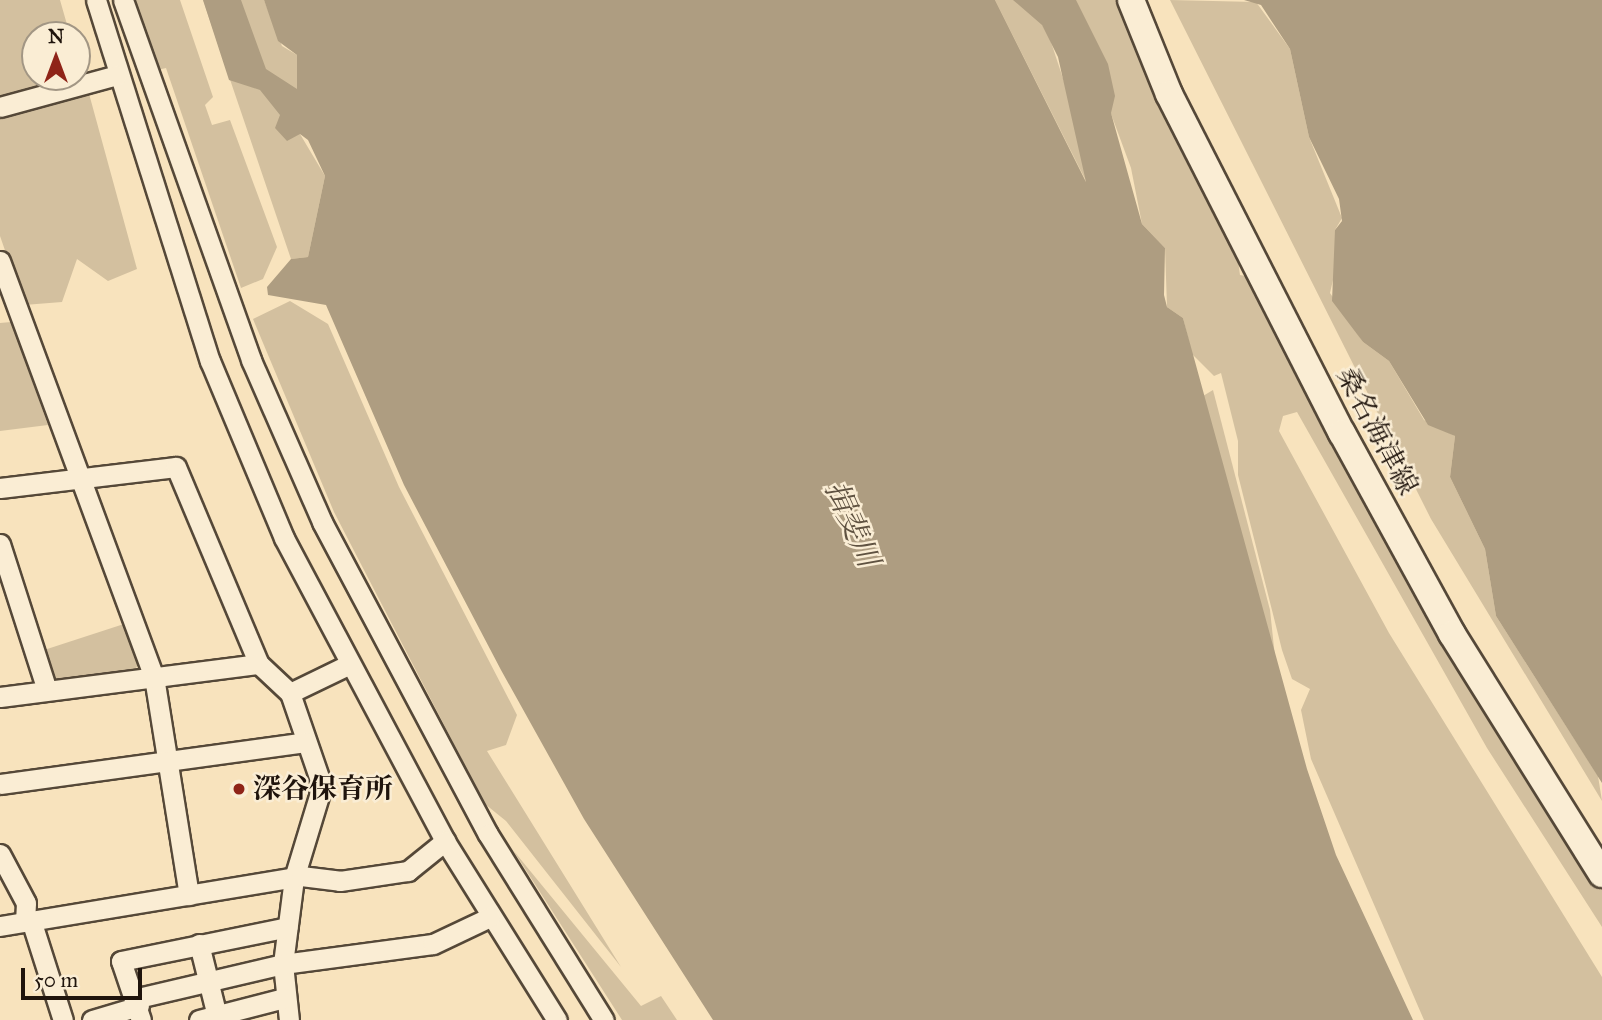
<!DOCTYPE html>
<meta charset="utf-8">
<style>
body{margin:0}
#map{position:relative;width:1602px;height:1020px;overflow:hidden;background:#f8e3bd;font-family:"IM FELL Great Primer","Noto Serif JP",serif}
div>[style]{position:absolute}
.green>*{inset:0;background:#d3c09f}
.water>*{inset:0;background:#ae9d81}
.roads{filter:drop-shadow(2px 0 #554838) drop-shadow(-2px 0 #554838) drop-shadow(0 2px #554838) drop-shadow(0 -2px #554838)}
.street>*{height:19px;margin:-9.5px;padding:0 9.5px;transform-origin:9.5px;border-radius:9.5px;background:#faedd4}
.secondary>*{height:26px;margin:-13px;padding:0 13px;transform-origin:13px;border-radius:13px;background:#faedd4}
.dots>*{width:19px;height:19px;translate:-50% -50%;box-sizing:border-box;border:4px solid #faedd4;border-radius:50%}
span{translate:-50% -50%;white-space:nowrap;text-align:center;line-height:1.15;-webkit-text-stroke:5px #faedd4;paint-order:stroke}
.street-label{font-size:28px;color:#1f140c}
.poi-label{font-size:28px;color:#1f140c;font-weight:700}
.left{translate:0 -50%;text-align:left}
.water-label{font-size:30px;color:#5f5241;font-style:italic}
.north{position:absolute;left:21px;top:21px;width:70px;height:70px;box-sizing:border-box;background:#faedd4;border:2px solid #a29684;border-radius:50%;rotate:0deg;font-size:19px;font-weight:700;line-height:28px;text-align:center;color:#1f140c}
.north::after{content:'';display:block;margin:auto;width:24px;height:32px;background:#8f2418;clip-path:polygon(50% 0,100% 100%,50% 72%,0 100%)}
.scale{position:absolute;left:21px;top:968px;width:121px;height:32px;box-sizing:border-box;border:4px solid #1f140c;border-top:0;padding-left:9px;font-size:21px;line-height:24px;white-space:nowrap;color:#1f140c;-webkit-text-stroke:5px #faedd4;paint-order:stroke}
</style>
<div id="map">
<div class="green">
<div style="clip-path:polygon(0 0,60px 0,70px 35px,35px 35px,35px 77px,77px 77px,77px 59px,82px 76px,0 98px)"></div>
<div style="clip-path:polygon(133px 0,180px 0,213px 97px,205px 105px,212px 125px,230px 120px,277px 247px,263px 279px,241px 288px,166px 68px,153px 71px)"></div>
<div style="clip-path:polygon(203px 0,264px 0,282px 46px,297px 55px,300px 134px,325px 176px,308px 257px,291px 259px)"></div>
<div style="clip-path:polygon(995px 0,1027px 0,1049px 36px,1079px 127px,1087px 183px)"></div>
<div style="clip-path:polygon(1069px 0,1117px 0,1155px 97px,1237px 253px,1240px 275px,1251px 277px,1444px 636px,1602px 888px,1602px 927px,1487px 748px,1297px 412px,1283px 416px,1279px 431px,1389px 633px,1602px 977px,1602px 1020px,1424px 1020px,1311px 759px,1301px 710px,1310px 689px,1292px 679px,1282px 650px,1238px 475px,1238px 441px,1221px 373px,1214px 376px,1192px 354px,1183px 318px,1167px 307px,1165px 248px,1142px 224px,1131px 168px)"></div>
<div style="clip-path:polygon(1170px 0,1256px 2px,1290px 49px,1309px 137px,1342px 218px,1335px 230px,1338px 258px,1330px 293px,1363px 342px,1389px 361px,1424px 420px,1455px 436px,1450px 477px,1485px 549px,1496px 616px,1598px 776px,1602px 801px,1431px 519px)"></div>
<div style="clip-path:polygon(88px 90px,137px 269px,108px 281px,77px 259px,62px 302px,24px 305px,0 236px,0 115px)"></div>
<div style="clip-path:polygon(290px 301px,328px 324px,399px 487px,517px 715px,506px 745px,487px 751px,621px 967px,506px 821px,485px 804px,334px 512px,253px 319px)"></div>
<div style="clip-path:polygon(11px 322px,48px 425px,0 431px,0 323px)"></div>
<div style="clip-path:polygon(1213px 390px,1270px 610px,1275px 657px,1203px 396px)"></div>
<div style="clip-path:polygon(127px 623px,142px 661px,134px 670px,59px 680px,49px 676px,41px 651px)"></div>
<div style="clip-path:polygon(513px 850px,641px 1006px,661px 996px,677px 1020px,622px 1020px)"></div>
</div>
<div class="water">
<div style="clip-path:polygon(203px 0,241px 0,266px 69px,297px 89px,297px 55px,278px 41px,264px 0,995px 0,1086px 182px,1058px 57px,1042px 25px,1013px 0,1076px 0,1108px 64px,1115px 96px,1111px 113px,1142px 224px,1165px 248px,1164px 295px,1167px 307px,1183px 318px,1307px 769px,1336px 855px,1413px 1020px,713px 1020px,584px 819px,501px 670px,404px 485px,326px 305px,268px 295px,267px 287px,291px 259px,308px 257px,325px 176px,308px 140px,300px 134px,287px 141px,275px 128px,280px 115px,260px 90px,229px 80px)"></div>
<div style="clip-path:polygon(1244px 0,1602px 0,1602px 783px,1496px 616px,1485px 549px,1450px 477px,1455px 436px,1428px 425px,1389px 361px,1363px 342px,1332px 301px,1335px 230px,1342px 221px,1339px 199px,1309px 137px,1290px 49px,1261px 5px)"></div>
</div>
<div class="roads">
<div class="street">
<div style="left:96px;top:0;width:379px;rotate:72.5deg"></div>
<div style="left:210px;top:361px;width:192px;rotate:67.3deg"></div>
<div style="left:284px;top:538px;width:343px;rotate:62deg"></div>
<div style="left:445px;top:841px;width:211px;rotate:58deg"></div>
<div style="left:123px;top:0;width:382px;rotate:70.4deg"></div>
<div style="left:251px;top:360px;width:177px;rotate:66.3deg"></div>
<div style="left:322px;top:522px;width:353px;rotate:62deg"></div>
<div style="left:488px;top:834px;width:219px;rotate:58.1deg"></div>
<div style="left:0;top:107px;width:121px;rotate:-15.3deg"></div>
<div style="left:0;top:261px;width:444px;rotate:69.7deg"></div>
<div style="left:154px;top:677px;width:221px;rotate:80.9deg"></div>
<div style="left:0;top:488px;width:177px;rotate:-6.8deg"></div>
<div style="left:176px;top:467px;width:214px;rotate:67.2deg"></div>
<div style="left:0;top:544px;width:153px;rotate:72.2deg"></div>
<div style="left:290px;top:693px;width:64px;rotate:-25.8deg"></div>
<div style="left:0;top:697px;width:261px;rotate:-7.3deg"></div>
<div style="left:259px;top:664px;width:42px;rotate:43.1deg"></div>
<div style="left:290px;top:693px;width:98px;rotate:71deg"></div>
<div style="left:322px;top:786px;width:96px;rotate:106.9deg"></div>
<div style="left:294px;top:878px;width:87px;rotate:97.3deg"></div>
<div style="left:283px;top:964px;width:56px;rotate:83.9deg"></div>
<div style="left:0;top:784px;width:308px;rotate:-7.8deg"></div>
<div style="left:0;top:854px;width:55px;rotate:62deg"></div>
<div style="left:26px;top:903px;width:18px;rotate:93deg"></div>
<div style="left:31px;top:920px;width:105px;rotate:72.3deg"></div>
<div style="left:0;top:926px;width:305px;rotate:-9.4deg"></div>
<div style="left:301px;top:876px;width:39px;rotate:7deg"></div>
<div style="left:340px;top:881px;width:69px;rotate:-8.4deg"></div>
<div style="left:408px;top:871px;width:48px;rotate:-39deg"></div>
<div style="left:199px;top:944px;width:74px;rotate:76deg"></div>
<div style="left:138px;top:998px;width:149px;rotate:-13.2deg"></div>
<div style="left:283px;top:964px;width:151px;rotate:-7.6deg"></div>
<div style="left:433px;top:944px;width:63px;rotate:-25.3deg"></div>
<div style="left:92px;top:1020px;width:49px;rotate:-16.6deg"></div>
<div style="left:141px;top:1020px;width:62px;rotate:-108.7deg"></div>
<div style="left:121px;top:961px;width:170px;rotate:-11.5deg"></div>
<div style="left:199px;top:1020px;width:88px;rotate:-14.5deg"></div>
</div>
<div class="secondary">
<div style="left:1131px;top:0;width:101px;rotate:68deg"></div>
<div style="left:1169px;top:94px;width:381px;rotate:63deg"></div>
<div style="left:1342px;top:433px;width:229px;rotate:61.3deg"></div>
<div style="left:1452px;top:634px;width:283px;rotate:58deg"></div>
</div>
</div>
<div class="dots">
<div style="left:239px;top:789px;background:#8f2418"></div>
</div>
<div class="street-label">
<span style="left:1377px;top:431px;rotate:62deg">桑名海津線</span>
</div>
<div class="poi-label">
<span class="left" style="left:253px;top:789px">深谷保育所</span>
</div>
<div class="water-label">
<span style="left:852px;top:524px;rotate:66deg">揖斐川</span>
</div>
<div class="north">N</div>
<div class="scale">50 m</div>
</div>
